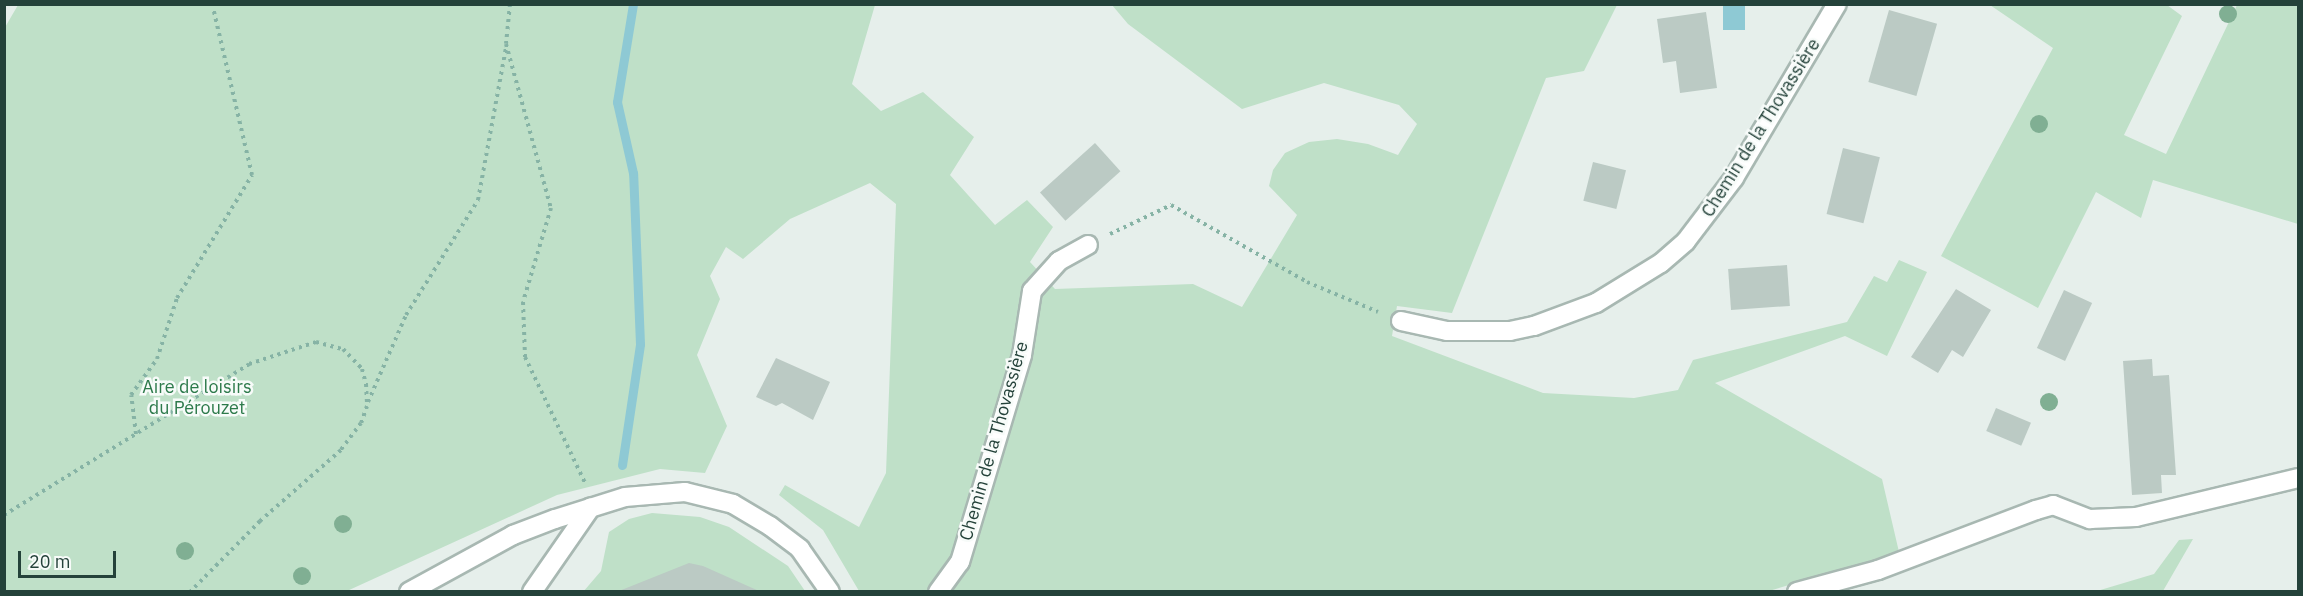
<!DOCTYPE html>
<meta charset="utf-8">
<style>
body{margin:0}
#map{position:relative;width:2303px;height:596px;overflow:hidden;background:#e6efeb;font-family:"IBM Plex Sans",sans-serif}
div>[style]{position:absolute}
.green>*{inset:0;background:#bfe0c8}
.water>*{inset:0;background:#8ec9d4;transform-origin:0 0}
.stream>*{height:9px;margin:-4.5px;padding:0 4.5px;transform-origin:4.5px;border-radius:4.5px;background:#8ec9d4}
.building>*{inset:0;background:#bbcac4;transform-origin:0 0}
.path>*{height:4px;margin-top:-2px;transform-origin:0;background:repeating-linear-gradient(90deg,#86b3a5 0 3px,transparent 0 7.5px)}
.roads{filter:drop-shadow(2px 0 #a8b8b2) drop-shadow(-2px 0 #a8b8b2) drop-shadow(0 2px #a8b8b2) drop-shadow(0 -2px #a8b8b2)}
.lane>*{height:18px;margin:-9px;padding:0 9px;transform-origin:9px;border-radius:9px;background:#fff}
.street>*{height:18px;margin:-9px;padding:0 9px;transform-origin:9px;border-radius:9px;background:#fff}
.secondary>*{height:18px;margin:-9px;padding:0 9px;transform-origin:9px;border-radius:9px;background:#fff}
.trees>*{width:18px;height:18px;margin:-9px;border-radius:50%;background:#80af93}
span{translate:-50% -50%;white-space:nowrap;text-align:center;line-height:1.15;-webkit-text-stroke:5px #f7fbf9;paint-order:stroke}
.street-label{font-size:18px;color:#24423a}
.park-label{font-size:18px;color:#2d7a4b}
.frame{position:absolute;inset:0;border:6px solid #24423a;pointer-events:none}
.scale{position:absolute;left:18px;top:551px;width:98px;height:27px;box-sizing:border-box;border:3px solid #24423a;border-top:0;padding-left:8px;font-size:18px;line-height:21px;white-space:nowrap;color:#24423a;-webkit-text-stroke:4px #f7fbf9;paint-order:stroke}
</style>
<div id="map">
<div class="green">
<div style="clip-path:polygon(18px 5px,875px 5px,852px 84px,881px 111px,923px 92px,974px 137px,950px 175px,995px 225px,1027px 200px,1053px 227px,1030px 262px,1055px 289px,1193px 284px,1242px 307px,1297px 215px,1269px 186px,1273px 170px,1285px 153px,1309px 142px,1337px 139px,1368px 144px,1398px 155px,1417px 124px,1399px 105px,1324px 83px,1242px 109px,1128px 24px,1112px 5px,1617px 5px,1584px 71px,1546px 78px,1452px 313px,1397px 306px,1392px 336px,1543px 393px,1634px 398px,1678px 390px,1693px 360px,1847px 322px,1874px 276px,1887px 282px,1899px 260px,1927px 272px,1887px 356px,1845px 336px,1715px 383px,1882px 479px,1899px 552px,1769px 591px,859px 591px,823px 530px,779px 495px,785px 485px,859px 527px,886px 473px,896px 204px,870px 183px,790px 219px,743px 259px,726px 247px,710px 276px,720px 299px,697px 355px,727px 426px,705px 473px,660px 469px,557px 495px,347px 591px,5px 592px,4px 29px)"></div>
<div style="clip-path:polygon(1990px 5px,2167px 5px,2182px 16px,2124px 135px,2166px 154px,2237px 5px,2298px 5px,2298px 224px,2153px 180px,2141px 218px,2096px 192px,2038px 308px,1941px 256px,2053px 48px)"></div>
<div style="clip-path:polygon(652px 513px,700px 517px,729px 527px,788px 566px,805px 591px,583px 592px,601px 571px,609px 532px,629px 519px)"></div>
<div style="clip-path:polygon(2193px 539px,2163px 591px,2097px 591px,2154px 574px,2179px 540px)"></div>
</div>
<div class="water">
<div style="left:1723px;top:5px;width:22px;height:25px"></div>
</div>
<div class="stream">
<div style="left:622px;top:465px;width:122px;rotate:-81.5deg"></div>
<div style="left:640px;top:344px;width:171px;rotate:-92.3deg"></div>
<div style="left:633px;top:173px;width:73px;rotate:-102.7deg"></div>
<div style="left:617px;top:102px;width:99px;rotate:-80.7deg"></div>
</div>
<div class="building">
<div style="left:1889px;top:10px;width:50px;height:75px;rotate:16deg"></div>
<div style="clip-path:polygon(1706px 12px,1717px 88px,1680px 93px,1676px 61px,1663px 63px,1657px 19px)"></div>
<div style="left:1095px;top:143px;width:38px;height:74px;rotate:48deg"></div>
<div style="left:1843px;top:148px;width:38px;height:68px;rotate:14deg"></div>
<div style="left:1593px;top:162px;width:34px;height:40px;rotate:14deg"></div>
<div style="left:1787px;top:265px;width:41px;height:59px;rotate:86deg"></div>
<div style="clip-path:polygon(1956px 289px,1991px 310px,1963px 357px,1952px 350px,1938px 373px,1911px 357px)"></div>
<div style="left:2064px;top:290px;width:31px;height:64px;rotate:25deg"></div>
<div style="clip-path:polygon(776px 358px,830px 382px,813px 420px,782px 403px,776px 406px,756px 397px)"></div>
<div style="clip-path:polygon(2152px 359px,2153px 376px,2169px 375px,2176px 475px,2161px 475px,2162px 493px,2132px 495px,2123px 361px)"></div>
<div style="left:1996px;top:408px;width:38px;height:25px;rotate:23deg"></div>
<div style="clip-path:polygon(689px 563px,703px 566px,759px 591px,619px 591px)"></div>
</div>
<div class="path">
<div style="left:208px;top:4px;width:72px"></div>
<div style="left:510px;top:4px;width:40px;rotate:95.7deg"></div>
<div style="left:506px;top:44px;width:170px;rotate:74.7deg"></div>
<div style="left:551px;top:208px;width:98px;rotate:106.6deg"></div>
<div style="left:523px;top:302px;width:55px;rotate:87.9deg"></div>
<div style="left:525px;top:357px;width:140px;rotate:64.5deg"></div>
<div style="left:1110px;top:234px;width:68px;rotate:-25.4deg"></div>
<div style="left:1171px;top:205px;width:156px;rotate:29.5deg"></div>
<div style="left:1307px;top:282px;width:77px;rotate:22.9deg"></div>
<div style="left:368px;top:402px;width:95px;rotate:-66.4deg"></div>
<div style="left:406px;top:315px;width:136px;rotate:-57.9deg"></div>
<div style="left:478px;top:200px;width:155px;rotate:-79.6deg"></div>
<div style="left:136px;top:434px;width:39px;rotate:-97deg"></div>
<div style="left:131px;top:395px;width:44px;rotate:-54.2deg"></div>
<div style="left:157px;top:359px;width:64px;rotate:-71.8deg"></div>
<div style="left:177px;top:298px;width:144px;rotate:-58.6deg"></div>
<div style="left:252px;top:175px;width:171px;rotate:-103.1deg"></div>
<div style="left:4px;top:515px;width:288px;rotate:-31.6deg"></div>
<div style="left:249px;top:364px;width:71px;rotate:-18.2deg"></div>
<div style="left:316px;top:342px;width:28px;rotate:15deg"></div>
<div style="left:343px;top:349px;width:28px;rotate:46deg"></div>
<div style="left:362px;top:369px;width:16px;rotate:75deg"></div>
<div style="left:366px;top:384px;width:22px;rotate:87deg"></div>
<div style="left:367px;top:406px;width:18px;rotate:109deg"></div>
<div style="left:361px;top:423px;width:34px;rotate:127deg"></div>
<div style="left:341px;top:450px;width:108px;rotate:138.8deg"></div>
<div style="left:260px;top:521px;width:100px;rotate:134.6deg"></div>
</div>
<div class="roads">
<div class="lane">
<div style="left:2036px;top:510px;width:18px;rotate:-16deg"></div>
<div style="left:2053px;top:505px;width:40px;rotate:21deg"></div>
<div style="left:2090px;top:519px;width:46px;rotate:-2.5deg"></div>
<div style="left:2136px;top:517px;width:167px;rotate:-13.5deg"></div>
</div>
<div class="street">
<div style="left:1401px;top:321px;width:47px;rotate:12.3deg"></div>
<div style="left:1447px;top:331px;width:63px"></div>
<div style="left:1510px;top:331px;width:25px;rotate:-12deg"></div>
<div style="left:1534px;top:326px;width:66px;rotate:-20.4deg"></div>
<div style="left:1596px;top:303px;width:76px;rotate:-31.6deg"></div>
<div style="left:1661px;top:263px;width:33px;rotate:-41deg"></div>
<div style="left:1686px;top:241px;width:79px;rotate:-52.7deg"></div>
<div style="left:1734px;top:178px;width:202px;rotate:-59.4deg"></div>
<div style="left:532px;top:592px;width:103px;rotate:-55.2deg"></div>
<div style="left:938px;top:592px;width:37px;rotate:-54deg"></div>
<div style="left:960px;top:562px;width:216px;rotate:-73.3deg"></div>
<div style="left:1022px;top:355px;width:65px;rotate:-81.1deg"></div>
<div style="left:1032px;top:291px;width:40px;rotate:-48deg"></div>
<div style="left:1059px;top:261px;width:33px;rotate:-29deg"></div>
<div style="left:1797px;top:592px;width:84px;rotate:-15.2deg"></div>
<div style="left:1878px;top:570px;width:169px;rotate:-20.8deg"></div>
</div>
<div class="secondary">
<div style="left:409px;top:592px;width:119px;rotate:-28.7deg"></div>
<div style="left:513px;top:535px;width:45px;rotate:-20.9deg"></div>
<div style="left:555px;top:519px;width:73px;rotate:-17.4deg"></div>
<div style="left:625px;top:497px;width:60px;rotate:-4.8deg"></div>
<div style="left:685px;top:492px;width:49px;rotate:14deg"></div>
<div style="left:733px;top:504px;width:43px;rotate:30.7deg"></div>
<div style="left:770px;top:526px;width:38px;rotate:37deg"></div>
<div style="left:800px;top:549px;width:52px;rotate:55.1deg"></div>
</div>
</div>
<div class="trees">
<div style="left:2228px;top:14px"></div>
<div style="left:2039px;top:124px"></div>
<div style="left:2049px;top:402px"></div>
<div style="left:343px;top:524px"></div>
<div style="left:185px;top:551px"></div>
<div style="left:302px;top:576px"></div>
</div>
<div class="street-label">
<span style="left:1761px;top:128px;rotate:-58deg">Chemin de la Thovassière</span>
<span style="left:994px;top:441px;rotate:-74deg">Chemin de la Thovassière</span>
</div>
<div class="park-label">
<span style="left:197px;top:398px">Aire de loisirs<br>du Pérouzet</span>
</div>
<div class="frame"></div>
<div class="scale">20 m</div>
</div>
